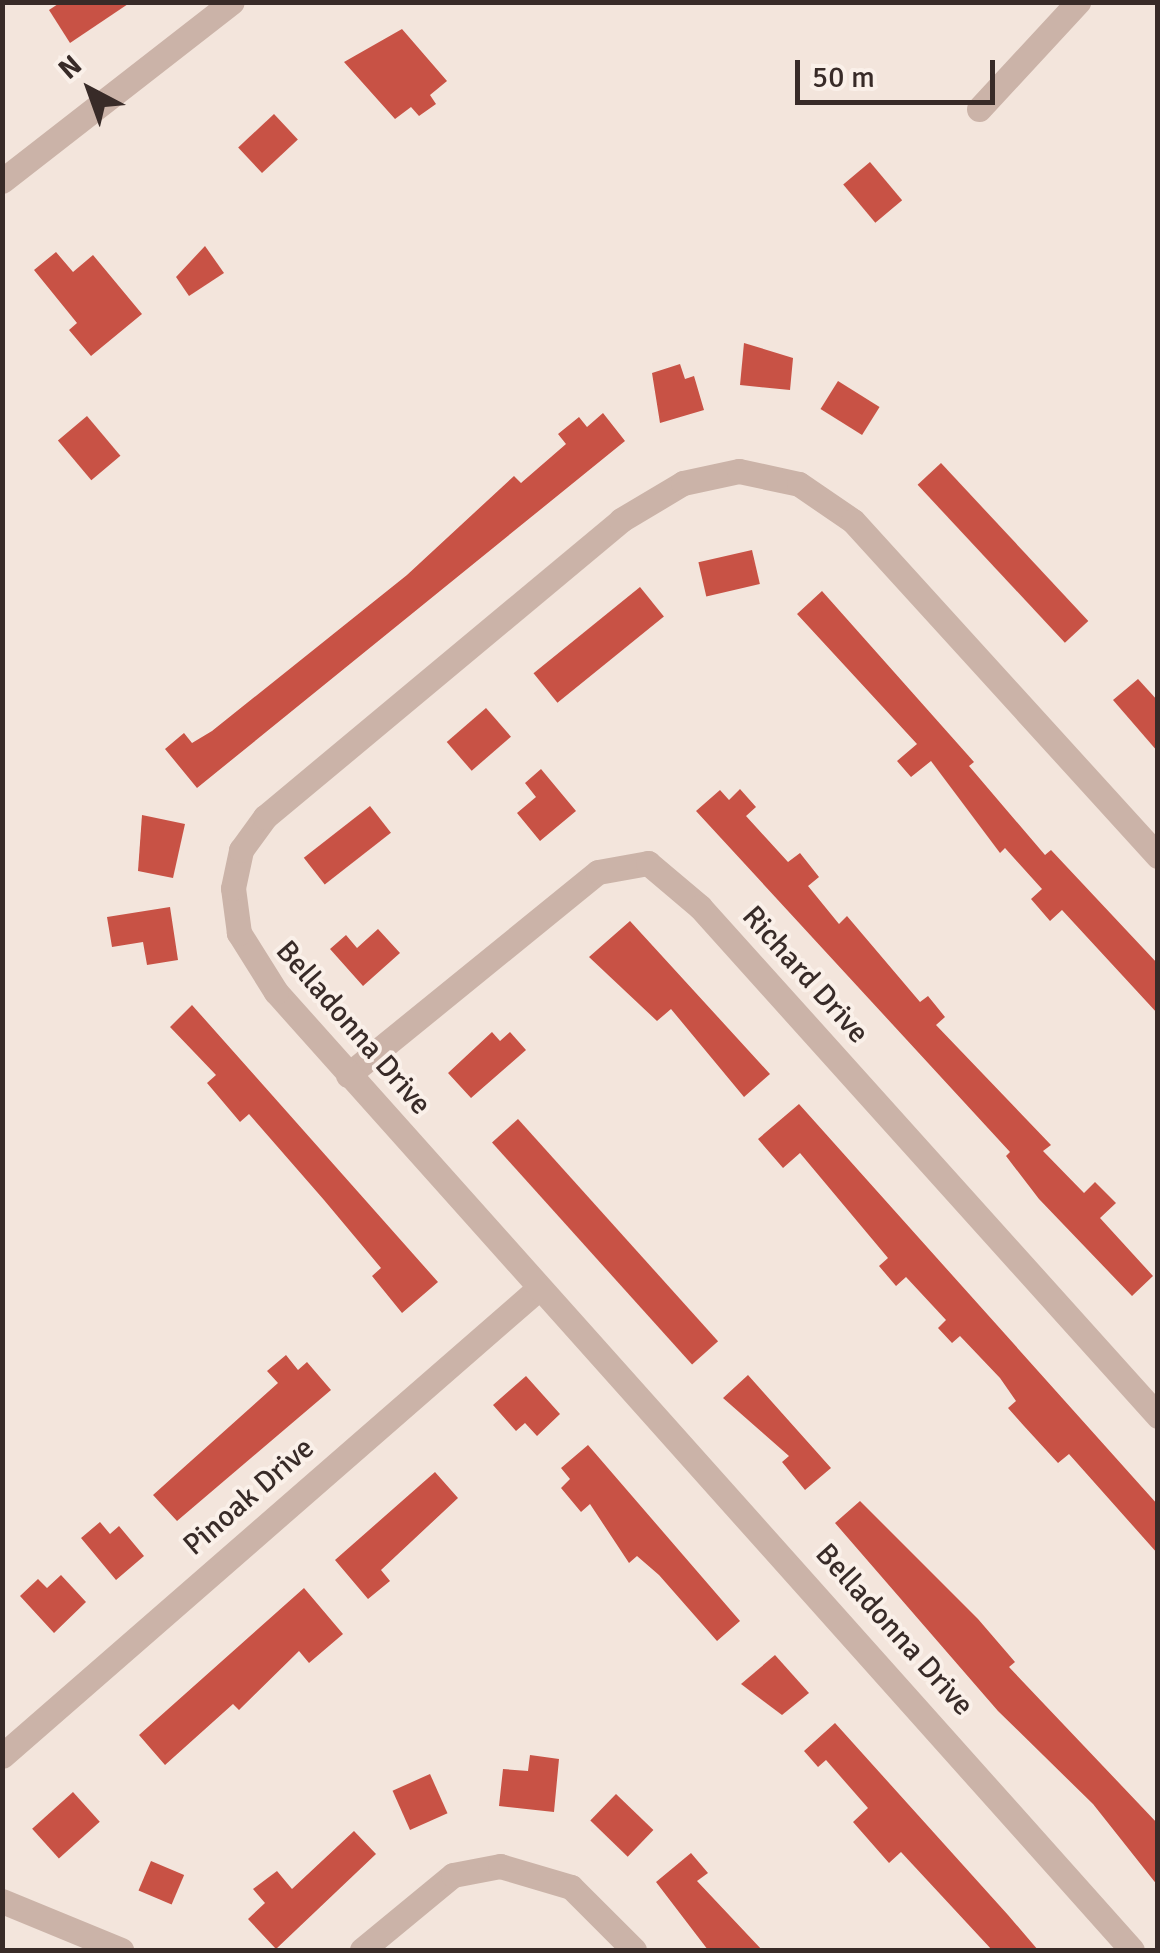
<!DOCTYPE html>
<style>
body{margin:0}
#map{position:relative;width:1160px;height:1953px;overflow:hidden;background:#f3e5dc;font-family:Signika,sans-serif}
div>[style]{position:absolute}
.building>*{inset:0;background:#c85245;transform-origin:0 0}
.minor>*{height:25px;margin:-12.5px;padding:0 12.5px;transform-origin:12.5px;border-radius:12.5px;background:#cbb3a8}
span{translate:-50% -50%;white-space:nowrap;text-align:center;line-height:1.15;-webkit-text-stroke:8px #faf0e9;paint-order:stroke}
.street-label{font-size:30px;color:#382b28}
.frame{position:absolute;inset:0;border:5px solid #382b28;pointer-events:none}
.north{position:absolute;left:40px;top:40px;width:100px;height:100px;-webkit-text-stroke:8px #faf0e9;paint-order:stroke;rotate:319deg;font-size:28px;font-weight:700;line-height:40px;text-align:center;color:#382b28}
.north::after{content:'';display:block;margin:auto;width:35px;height:45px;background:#382b28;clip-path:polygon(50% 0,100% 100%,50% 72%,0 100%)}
.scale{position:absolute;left:795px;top:60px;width:200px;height:45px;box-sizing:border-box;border:5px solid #382b28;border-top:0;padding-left:12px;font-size:30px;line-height:35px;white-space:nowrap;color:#382b28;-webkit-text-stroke:8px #faf0e9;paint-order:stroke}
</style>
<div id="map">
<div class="building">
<div style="clip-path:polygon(61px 2px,131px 2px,70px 43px,49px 10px)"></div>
<div style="clip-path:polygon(402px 29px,447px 81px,430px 95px,436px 104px,419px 116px,411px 107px,395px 119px,344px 62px)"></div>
<div style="left:274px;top:114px;width:35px;height:49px;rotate:47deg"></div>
<div style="left:870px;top:162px;width:50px;height:35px;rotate:50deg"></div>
<div style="clip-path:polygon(205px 246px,224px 273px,189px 296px,176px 277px)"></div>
<div style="clip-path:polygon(56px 252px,73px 272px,93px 255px,142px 314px,91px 356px,69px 330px,77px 323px,34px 270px)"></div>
<div style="clip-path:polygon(744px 343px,793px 358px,790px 390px,740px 385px)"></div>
<div style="clip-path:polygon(680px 364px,685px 379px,694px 376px,704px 410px,660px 423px,652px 373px)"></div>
<div style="left:838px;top:381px;width:49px;height:33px;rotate:32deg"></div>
<div style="clip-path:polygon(603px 413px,625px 441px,197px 788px,165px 749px,184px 733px,192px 743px,212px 731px,407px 575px,514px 476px,521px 483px,566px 444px,558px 434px,579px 417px,587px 427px)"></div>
<div style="left:87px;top:416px;width:52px;height:38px;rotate:50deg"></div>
<div style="left:941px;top:463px;width:216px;height:32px;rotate:47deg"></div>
<div style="left:752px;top:550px;width:35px;height:55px;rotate:77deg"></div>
<div style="left:640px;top:587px;width:38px;height:137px;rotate:51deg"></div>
<div style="clip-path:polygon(822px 591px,974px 762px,969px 766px,1045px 855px,1051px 850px,1158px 964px,1158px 1014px,1062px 910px,1050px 921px,1031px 899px,1042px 889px,1005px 848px,1000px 853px,931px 761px,911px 777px,897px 761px,917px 744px,797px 614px)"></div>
<div style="clip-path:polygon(1138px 679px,1158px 701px,1158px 752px,1113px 700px)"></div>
<div style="left:486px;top:708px;width:38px;height:52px;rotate:49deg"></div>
<div style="clip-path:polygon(541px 769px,576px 811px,540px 841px,517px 813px,536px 797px,525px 783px)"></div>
<div style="clip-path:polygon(740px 789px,756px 807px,746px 816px,788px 862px,800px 853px,819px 877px,808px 886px,839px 924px,847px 916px,920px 1002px,928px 996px,945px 1017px,936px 1025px,1051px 1145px,1043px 1151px,1084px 1193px,1095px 1182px,1116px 1203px,1100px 1218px,1153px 1276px,1132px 1296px,1039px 1199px,1006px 1156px,1010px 1152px,696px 811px,720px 790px,729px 800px)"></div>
<div style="left:370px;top:806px;width:34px;height:84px;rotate:52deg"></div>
<div style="clip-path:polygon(142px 815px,185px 824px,173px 878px,138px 871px)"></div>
<div style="clip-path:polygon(170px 907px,178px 960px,147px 965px,143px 942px,112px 947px,107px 917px)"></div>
<div style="clip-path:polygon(630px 921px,770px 1074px,744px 1097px,671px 1009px,657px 1021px,589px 957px)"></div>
<div style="clip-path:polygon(378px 929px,400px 953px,363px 986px,330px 949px,346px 935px,357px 948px)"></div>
<div style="clip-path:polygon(192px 1005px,438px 1282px,402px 1313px,372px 1276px,381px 1268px,324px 1200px,249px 1114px,240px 1122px,207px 1083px,216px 1075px,170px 1027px)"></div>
<div style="clip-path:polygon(492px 1032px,500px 1041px,510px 1032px,526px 1050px,471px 1098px,448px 1073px)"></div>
<div style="clip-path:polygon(799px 1104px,1158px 1505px,1158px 1554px,1069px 1454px,1058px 1463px,1024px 1426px,1008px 1408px,1016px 1401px,1000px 1378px,960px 1336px,952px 1343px,938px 1328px,946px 1320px,906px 1277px,896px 1286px,879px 1266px,888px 1258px,800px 1153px,783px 1168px,758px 1139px)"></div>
<div style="left:518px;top:1119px;width:299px;height:35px;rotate:48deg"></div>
<div style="clip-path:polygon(286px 1355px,298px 1370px,307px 1362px,331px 1390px,177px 1521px,153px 1495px,278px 1383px,267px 1371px)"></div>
<div style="clip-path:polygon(748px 1375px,831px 1468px,805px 1490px,782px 1462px,789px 1456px,723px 1398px)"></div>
<div style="clip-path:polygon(526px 1376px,560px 1414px,537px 1436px,525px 1423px,516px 1431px,493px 1405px)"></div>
<div style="clip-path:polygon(588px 1445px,740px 1621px,717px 1641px,659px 1575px,637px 1556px,629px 1563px,590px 1504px,581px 1512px,561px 1488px,570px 1479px,561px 1468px)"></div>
<div style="clip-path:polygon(435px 1472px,458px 1498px,381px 1570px,390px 1581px,368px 1599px,335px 1560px)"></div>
<div style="clip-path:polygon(860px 1501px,978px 1619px,1015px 1662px,1009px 1667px,1158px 1824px,1158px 1886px,1093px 1804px,998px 1711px,835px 1523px)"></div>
<div style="clip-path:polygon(100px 1522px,110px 1534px,119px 1526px,144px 1556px,116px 1580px,81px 1538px)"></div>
<div style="clip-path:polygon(61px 1575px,86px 1602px,54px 1633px,20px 1596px,38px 1579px,47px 1588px)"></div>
<div style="clip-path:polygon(304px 1588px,343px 1634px,309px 1663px,299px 1651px,239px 1710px,233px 1704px,165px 1765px,139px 1735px)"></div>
<div style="clip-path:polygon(775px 1655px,809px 1693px,782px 1715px,741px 1684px)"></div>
<div style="clip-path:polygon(835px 1723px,1008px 1915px,1038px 1950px,992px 1950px,901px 1852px,889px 1863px,853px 1822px,868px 1808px,826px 1760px,818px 1767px,804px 1751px)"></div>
<div style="clip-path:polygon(530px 1755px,559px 1759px,554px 1812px,499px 1806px,503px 1769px,528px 1771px)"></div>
<div style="left:430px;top:1774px;width:43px;height:41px;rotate:66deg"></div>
<div style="left:73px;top:1792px;width:40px;height:55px;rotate:48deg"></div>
<div style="left:616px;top:1794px;width:52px;height:37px;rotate:44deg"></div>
<div style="clip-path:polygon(354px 1831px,376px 1854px,276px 1949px,248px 1919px,265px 1903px,253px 1889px,277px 1871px,292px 1889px)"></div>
<div style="clip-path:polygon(691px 1853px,708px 1873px,697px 1881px,762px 1950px,708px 1950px,656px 1882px)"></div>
<div style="left:151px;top:1861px;width:36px;height:32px;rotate:23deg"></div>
</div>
<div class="minor">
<div style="left:979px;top:109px;width:146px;rotate:-47.2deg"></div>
<div style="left:2px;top:181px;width:291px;rotate:-37.9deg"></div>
<div style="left:348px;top:1075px;width:322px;rotate:-39.1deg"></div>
<div style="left:598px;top:872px;width:51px;rotate:-10.2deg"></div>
<div style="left:648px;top:863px;width:68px;rotate:40.2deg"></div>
<div style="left:700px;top:907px;width:685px;rotate:48.02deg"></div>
<div style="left:2px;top:1756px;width:712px;rotate:-41.07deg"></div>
<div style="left:2px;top:1901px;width:129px;rotate:22.4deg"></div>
<div style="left:362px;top:1950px;width:118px;rotate:-39.5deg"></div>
<div style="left:453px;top:1875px;width:48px;rotate:-10.8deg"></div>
<div style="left:500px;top:1866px;width:74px;rotate:16.5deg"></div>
<div style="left:571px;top:1887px;width:89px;rotate:45deg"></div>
<div style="left:1132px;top:1950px;width:1285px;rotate:-131.78deg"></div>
<div style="left:276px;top:992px;width:70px;rotate:-122.1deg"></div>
<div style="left:239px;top:933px;width:45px;rotate:-97.6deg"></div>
<div style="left:233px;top:888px;width:39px;rotate:-78deg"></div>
<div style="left:241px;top:850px;width:41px;rotate:-54deg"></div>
<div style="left:265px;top:817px;width:464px;rotate:-39.8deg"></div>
<div style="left:621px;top:520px;width:72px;rotate:-30.8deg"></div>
<div style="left:683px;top:483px;width:57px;rotate:-12.1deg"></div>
<div style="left:739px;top:471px;width:61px;rotate:12.2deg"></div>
<div style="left:799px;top:484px;width:65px;rotate:34.4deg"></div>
<div style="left:853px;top:521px;width:453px;rotate:47.7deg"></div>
</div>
<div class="street-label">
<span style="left:805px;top:975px;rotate:48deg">Richard Drive</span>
<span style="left:353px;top:1028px;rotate:49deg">Belladonna Drive</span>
<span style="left:249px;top:1497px;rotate:-41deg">Pinoak Drive</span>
<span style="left:894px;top:1630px;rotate:48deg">Belladonna Drive</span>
</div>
<div class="frame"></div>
<div class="north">N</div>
<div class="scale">50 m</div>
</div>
